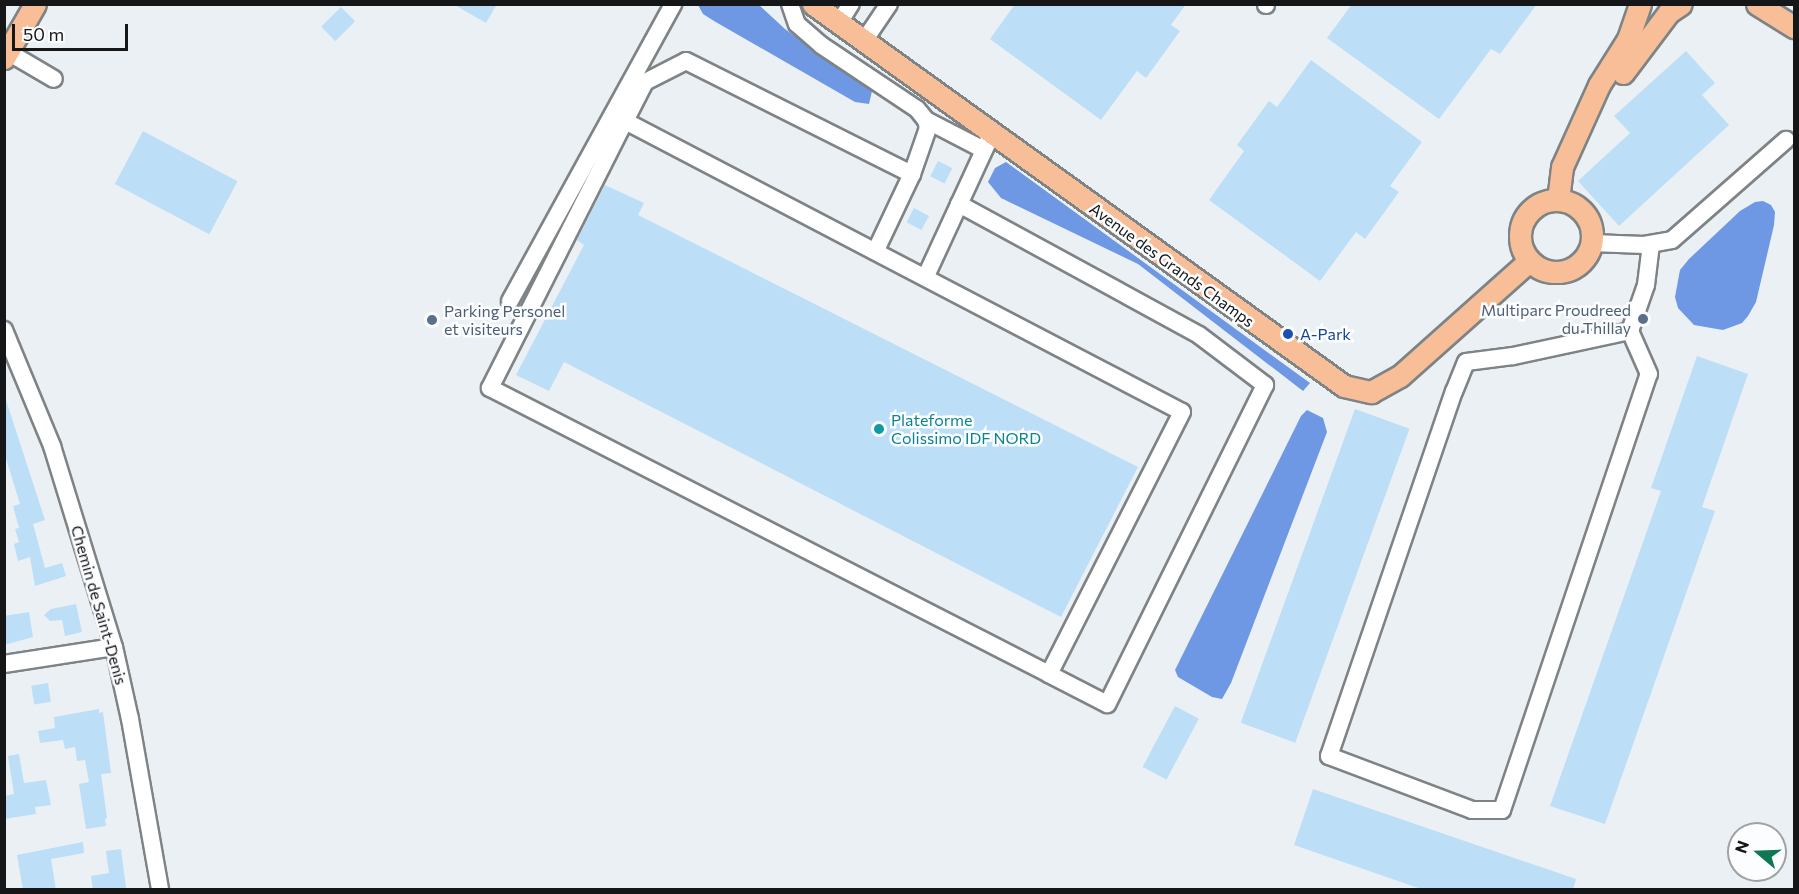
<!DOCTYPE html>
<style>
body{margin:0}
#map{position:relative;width:1799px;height:894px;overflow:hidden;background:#ebf0f4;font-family:Commissioner,sans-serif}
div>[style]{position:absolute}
.water>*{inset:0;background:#6e97e4}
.building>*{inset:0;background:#bddef7;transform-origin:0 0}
.roads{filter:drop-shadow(2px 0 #7e8386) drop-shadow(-2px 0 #7e8386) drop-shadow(0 2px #7e8386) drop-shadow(0 -2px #7e8386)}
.minor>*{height:16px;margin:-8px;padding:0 8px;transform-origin:8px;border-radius:8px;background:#fff}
.major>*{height:21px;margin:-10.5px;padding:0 10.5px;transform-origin:10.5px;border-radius:10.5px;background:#f8be97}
.major>.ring{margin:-10.5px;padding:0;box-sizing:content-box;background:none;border:21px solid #f8be97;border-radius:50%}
.dots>*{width:16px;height:16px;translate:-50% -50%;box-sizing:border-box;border:3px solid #fbfdff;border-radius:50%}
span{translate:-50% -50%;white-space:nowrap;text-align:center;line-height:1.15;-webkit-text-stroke:5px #fbfdff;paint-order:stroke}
.street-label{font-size:16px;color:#141617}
.service-label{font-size:16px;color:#4e5e75}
.right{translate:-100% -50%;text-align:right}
.left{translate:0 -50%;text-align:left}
.transit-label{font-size:16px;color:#164399}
.culture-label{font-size:16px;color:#0d838f}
.frame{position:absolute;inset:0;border:6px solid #141617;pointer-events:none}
.north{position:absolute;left:1727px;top:822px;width:60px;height:60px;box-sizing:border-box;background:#fbfdff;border:2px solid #9fa1a2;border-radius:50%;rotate:289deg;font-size:16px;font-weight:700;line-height:24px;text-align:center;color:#141617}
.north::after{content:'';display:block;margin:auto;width:21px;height:27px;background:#0d7852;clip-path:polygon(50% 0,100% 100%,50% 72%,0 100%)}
.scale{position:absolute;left:12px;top:24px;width:116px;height:27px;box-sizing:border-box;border:3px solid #141617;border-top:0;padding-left:8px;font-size:18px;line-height:21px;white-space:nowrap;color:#141617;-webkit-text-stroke:4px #fbfdff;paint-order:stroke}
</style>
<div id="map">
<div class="water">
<div style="clip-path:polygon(698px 5px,759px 5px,785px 29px,872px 91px,869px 104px,855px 102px,714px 21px,703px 14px)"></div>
<div style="clip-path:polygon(1006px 162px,1310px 383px,1303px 391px,1138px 264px,1001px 198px,988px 182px,995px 168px)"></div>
<div style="clip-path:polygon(1763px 201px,1771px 205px,1775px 212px,1774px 225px,1756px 302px,1748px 316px,1742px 323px,1723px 330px,1694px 325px,1678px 308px,1675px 297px,1680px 270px,1689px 259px,1740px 211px,1755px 202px)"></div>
<div style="clip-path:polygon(1307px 410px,1323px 418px,1327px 432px,1231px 683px,1222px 699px,1212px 697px,1178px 677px,1175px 670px,1301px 416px)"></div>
</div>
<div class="building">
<div style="clip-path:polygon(453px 4px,497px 4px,486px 23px)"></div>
<div style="clip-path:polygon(1015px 4px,1186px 4px,1171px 25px,1180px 31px,1146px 78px,1137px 71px,1101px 120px,990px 39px)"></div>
<div style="clip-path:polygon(1352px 4px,1537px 4px,1500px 54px,1491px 49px,1439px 119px,1327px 38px)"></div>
<div style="left:341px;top:7px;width:20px;height:28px;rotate:45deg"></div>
<div style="clip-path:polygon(1686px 51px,1715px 83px,1702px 95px,1729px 125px,1619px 226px,1578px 181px,1630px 133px,1614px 116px)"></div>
<div style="clip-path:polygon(1311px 60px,1422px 142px,1390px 186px,1399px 192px,1365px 239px,1356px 232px,1320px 281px,1209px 200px,1244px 151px,1237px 145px,1269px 101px,1277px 107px)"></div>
<div style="left:143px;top:131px;width:107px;height:60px;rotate:28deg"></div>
<div style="left:938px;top:161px;width:16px;height:17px;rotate:27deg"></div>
<div style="clip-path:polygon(605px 185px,644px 203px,638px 215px,1138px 467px,1061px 617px,564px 362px,549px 391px,516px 375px,584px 245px,577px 240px)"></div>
<div style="left:914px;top:208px;width:17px;height:16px;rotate:28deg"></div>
<div style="clip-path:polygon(1697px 356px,1748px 374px,1702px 507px,1715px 511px,1605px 824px,1550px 806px,1661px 491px,1651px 488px)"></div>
<div style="clip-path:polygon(6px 400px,45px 520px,33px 524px,45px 568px,62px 563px,66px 576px,35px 586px,30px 557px,18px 561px,14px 544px,19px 542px,15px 529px,19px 528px,13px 506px,20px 504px,4px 452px)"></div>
<div style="left:1355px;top:409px;width:58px;height:334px;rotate:20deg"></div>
<div style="clip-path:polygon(76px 604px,82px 632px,65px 636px,62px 620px,50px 621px,44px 615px,51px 609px)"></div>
<div style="clip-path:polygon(29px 612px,33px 637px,4px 645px,4px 616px)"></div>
<div style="left:48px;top:683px;width:19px;height:17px;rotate:81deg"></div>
<div style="left:1175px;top:706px;width:27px;height:69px;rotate:28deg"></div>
<div style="clip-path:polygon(99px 709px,99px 713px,103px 712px,111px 773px,101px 774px,107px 818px,105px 819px,106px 826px,86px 829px,79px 784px,89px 782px,85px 760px,77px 761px,75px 747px,65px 749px,63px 740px,40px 743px,38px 731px,55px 728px,54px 717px)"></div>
<div style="clip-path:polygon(19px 754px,24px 783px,46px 780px,51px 805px,35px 807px,36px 814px,4px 819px,4px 796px,14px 794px,8px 756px)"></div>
<div style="clip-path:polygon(1313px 789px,1576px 879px,1573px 890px,1424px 890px,1294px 845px)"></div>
<div style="clip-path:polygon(83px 842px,84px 853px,51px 859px,56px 890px,23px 890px,17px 855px)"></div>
<div style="clip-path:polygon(121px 849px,126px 888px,93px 890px,91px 876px,109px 873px,106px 851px)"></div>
</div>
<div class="roads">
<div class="minor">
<div style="left:790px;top:4px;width:21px;rotate:71deg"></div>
<div style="left:797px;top:24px;width:32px;rotate:41deg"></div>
<div style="left:821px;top:45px;width:115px;rotate:33.7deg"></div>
<div style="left:917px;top:109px;width:14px;rotate:51deg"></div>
<div style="left:926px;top:120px;width:8px;rotate:76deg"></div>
<div style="left:928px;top:128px;width:49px;rotate:109.2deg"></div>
<div style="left:912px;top:174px;width:84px;rotate:115.3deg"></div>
<div style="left:1266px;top:4px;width:1px;rotate:90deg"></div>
<div style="left:839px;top:23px;width:22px;rotate:-58deg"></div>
<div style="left:864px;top:41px;width:45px;rotate:-56deg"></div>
<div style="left:8px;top:52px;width:53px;rotate:30.4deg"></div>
<div style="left:926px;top:120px;width:65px;rotate:27.3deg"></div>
<div style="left:625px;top:121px;width:628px;rotate:27.58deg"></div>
<div style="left:1182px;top:412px;width:294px;rotate:116.9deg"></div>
<div style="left:1049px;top:674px;width:628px;rotate:-152.9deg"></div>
<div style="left:490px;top:388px;width:299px;rotate:-63.2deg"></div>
<div style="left:625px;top:121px;width:44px;rotate:-62.9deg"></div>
<div style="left:645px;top:82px;width:46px;rotate:-27.1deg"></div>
<div style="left:686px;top:61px;width:253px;rotate:26.6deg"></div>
<div style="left:959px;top:204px;width:273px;rotate:28.6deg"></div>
<div style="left:1199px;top:335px;width:83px;rotate:37.1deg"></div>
<div style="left:1265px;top:385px;width:356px;rotate:116.3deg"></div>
<div style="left:1107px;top:704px;width:65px;rotate:-152.7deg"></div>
<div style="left:1592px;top:243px;width:52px;rotate:2.2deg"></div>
<div style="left:1644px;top:245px;width:28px;rotate:-10deg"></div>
<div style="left:1672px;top:240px;width:152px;rotate:-41.3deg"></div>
<div style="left:926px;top:276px;width:157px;rotate:-65.2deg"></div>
<div style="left:510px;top:301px;width:339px;rotate:-61.2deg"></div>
<div style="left:4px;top:330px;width:126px;rotate:67.5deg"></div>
<div style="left:52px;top:446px;width:210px;rotate:72.9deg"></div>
<div style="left:114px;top:647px;width:74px;rotate:77.5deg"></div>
<div style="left:130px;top:719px;width:174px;rotate:80deg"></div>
<div style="left:1630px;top:331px;width:120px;rotate:167.9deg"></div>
<div style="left:1513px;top:356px;width:47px;rotate:172.7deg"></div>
<div style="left:1466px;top:362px;width:31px;rotate:112deg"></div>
<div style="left:1454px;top:391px;width:386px;rotate:108.9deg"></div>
<div style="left:1329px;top:756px;width:153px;rotate:20.7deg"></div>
<div style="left:1472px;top:810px;width:30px"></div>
<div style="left:1502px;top:810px;width:460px;rotate:-71.4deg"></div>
<div style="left:1649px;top:374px;width:47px;rotate:-113.8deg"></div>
<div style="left:1630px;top:331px;width:49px;rotate:-70.8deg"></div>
<div style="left:1646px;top:285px;width:41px;rotate:-83deg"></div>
<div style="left:4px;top:664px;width:111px;rotate:-8.8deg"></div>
</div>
<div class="major">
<div style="left:813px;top:4px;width:654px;rotate:35.73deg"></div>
<div style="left:1344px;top:386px;width:28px;rotate:13deg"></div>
<div style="left:1371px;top:392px;width:33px;rotate:-29deg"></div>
<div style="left:1400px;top:376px;width:173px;rotate:-41.7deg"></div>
<div style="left:1757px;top:4px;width:44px;rotate:31.9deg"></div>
<div style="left:4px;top:58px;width:62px;rotate:-60.1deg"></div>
<div style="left:1623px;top:73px;width:76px;rotate:-53deg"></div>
<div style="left:1669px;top:12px;width:14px;rotate:-34deg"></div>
<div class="ring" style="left:1520px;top:200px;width:51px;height:51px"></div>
<div style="left:1558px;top:200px;width:33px;rotate:-83deg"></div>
<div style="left:1562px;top:167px;width:90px;rotate:-65.7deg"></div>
<div style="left:1599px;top:85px;width:54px;rotate:-57.8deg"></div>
<div style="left:1628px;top:39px;width:37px;rotate:-71deg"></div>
</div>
</div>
<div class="dots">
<div style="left:1643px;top:319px;background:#5c6f8a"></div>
<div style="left:432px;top:320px;background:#5c6f8a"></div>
<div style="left:1288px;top:334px;background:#1a4fb4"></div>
<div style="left:879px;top:429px;background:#0f9aa8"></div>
</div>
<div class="street-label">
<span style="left:1172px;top:265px;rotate:36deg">Avenue des Grands Champs</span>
<span style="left:99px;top:605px;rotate:74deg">Chemin de Saint-Denis</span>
</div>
<div class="service-label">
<span class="right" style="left:1631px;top:319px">Multiparc Proudreed<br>du Thillay</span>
<span class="left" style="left:444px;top:320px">Parking Personel<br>et visiteurs</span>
</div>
<div class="transit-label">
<span class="left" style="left:1300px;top:334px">A-Park</span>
</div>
<div class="culture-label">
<span class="left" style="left:891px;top:429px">Plateforme<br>Colissimo IDF NORD</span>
</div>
<div class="frame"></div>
<div class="north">N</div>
<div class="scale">50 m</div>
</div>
